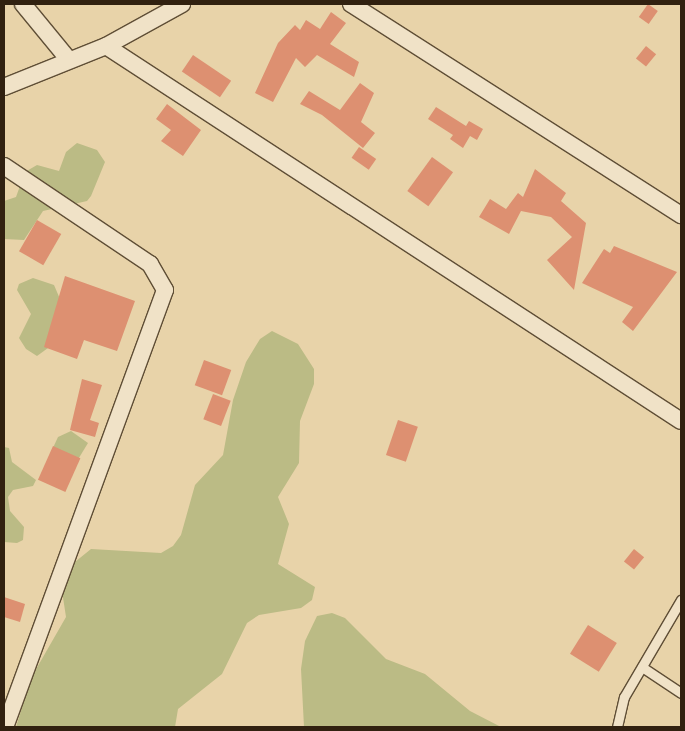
<!DOCTYPE html>
<style>
body{margin:0}
#map{position:relative;width:685px;height:731px;overflow:hidden;background:#e8d3a9;font-family:"Sorts Mill Goudy",serif}
div>[style]{position:absolute}
.green>*{inset:0;background:#bbbb85}
.building>*{inset:0;background:#dd9071;transform-origin:0 0}
.roads{filter:drop-shadow(1px 0 #5f4e36) drop-shadow(-1px 0 #5f4e36) drop-shadow(0 1px #5f4e36) drop-shadow(0 -1px #5f4e36)}
.service>*{height:9px;margin:-4.5px;padding:0 4.5px;transform-origin:4.5px;border-radius:4.5px;background:#f0e2c7}
.minor>*{height:16px;margin:-8px;padding:0 8px;transform-origin:8px;border-radius:8px;background:#f0e2c7}
span{translate:-50% -50%;white-space:nowrap;text-align:center;line-height:1.15;-webkit-text-stroke:4px #f0e2c7;paint-order:stroke}
.frame{position:absolute;inset:0;border:5px solid #312110;pointer-events:none}
</style>
<div id="map">
<div class="green">
<div style="clip-path:polygon(77px 143px,97px 150px,105px 162px,91px 196px,87px 201px,43px 211px,24px 240px,4px 239px,4px 201px,16px 197px,25px 172px,37px 165px,59px 171px,66px 152px)"></div>
<div style="clip-path:polygon(33px 278px,54px 285px,60px 299px,48px 348px,37px 356px,26px 349px,19px 338px,31px 314px,17px 290px,19px 284px)"></div>
<div style="clip-path:polygon(272px 331px,298px 344px,314px 369px,314px 384px,300px 421px,299px 463px,278px 497px,289px 524px,278px 564px,315px 587px,312px 600px,301px 608px,259px 615px,247px 623px,222px 674px,178px 709px,175px 727px,16px 727px,31px 678px,66px 617px,62px 591px,70px 566px,91px 549px,161px 553px,173px 546px,181px 535px,195px 485px,223px 455px,233px 400px,246px 362px,260px 339px)"></div>
<div style="clip-path:polygon(71px 431px,88px 443px,74px 466px,52px 450px,58px 437px)"></div>
<div style="clip-path:polygon(4px 447px,9px 448px,12px 462px,36px 480px,33px 486px,13px 490px,8px 497px,10px 511px,24px 527px,23px 540px,17px 543px,4px 542px)"></div>
<div style="clip-path:polygon(332px 613px,345px 618px,386px 659px,425px 674px,470px 711px,501px 727px,304px 727px,301px 669px,305px 641px,317px 616px)"></div>
</div>
<div class="building">
<div style="left:648px;top:4px;width:12px;height:16px;rotate:35deg"></div>
<div style="clip-path:polygon(331px 12px,346px 23px,330px 44px,359px 62px,354px 77px,317px 55px,305px 67px,296px 58px,273px 102px,255px 93px,278px 43px,295px 25px,300px 30px,306px 20px,320px 29px)"></div>
<div style="left:646px;top:46px;width:13px;height:16px;rotate:39deg"></div>
<div style="left:193px;top:55px;width:46px;height:20px;rotate:34deg"></div>
<div style="clip-path:polygon(360px 83px,374px 93px,361px 122px,375px 133px,363px 148px,322px 115px,300px 104px,309px 91px,340px 110px)"></div>
<div style="clip-path:polygon(167px 104px,201px 130px,183px 156px,161px 141px,171px 130px,156px 119px)"></div>
<div style="clip-path:polygon(436px 107px,466px 126px,469px 121px,483px 129px,477px 140px,470px 136px,463px 148px,450px 139px,453px 135px,428px 119px)"></div>
<div style="left:359px;top:147px;width:21px;height:13px;rotate:35deg"></div>
<div style="left:432px;top:157px;width:26px;height:42px;rotate:36deg"></div>
<div style="clip-path:polygon(535px 169px,566px 193px,561px 201px,586px 223px,574px 290px,547px 260px,572px 237px,551px 217px,521px 211px,509px 234px,479px 217px,490px 199px,506px 209px,518px 193px,523px 197px)"></div>
<div style="left:37px;top:220px;width:28px;height:36px;rotate:30deg"></div>
<div style="clip-path:polygon(614px 246px,677px 272px,633px 331px,622px 322px,633px 307px,582px 283px,604px 249px,610px 253px)"></div>
<div style="clip-path:polygon(65px 276px,135px 301px,117px 351px,84px 340px,77px 359px,44px 347px)"></div>
<div style="left:204px;top:360px;width:29px;height:27px;rotate:20deg"></div>
<div style="clip-path:polygon(82px 379px,102px 385px,90px 420px,99px 423px,95px 437px,70px 430px)"></div>
<div style="left:213px;top:394px;width:19px;height:27px;rotate:21deg"></div>
<div style="left:398px;top:420px;width:21px;height:37px;rotate:19deg"></div>
<div style="left:53px;top:446px;width:30px;height:37px;rotate:24deg"></div>
<div style="left:634px;top:549px;width:13px;height:16px;rotate:39deg"></div>
<div style="clip-path:polygon(4px 597px,25px 604px,20px 622px,4px 617px)"></div>
<div style="left:588px;top:625px;width:34px;height:34px;rotate:32deg"></div>
</div>
<div class="roads">
<div class="service">
<div style="left:642px;top:667px;width:47px;rotate:33.7deg"></div>
<div style="left:617px;top:727px;width:31px;rotate:-77deg"></div>
<div style="left:624px;top:697px;width:113px;rotate:-59.6deg"></div>
</div>
<div class="minor">
<div style="left:23px;top:4px;width:72px;rotate:50.6deg"></div>
<div style="left:351px;top:4px;width:392px;rotate:32.6deg"></div>
<div style="left:106px;top:46px;width:686px;rotate:33.11deg"></div>
<div style="left:4px;top:87px;width:110px;rotate:-21.9deg"></div>
<div style="left:106px;top:46px;width:87px;rotate:-28.9deg"></div>
<div style="left:4px;top:166px;width:176px;rotate:33.9deg"></div>
<div style="left:150px;top:264px;width:30px;rotate:60deg"></div>
<div style="left:165px;top:290px;width:465px;rotate:110.1deg"></div>
</div>
</div>
<div class="frame"></div>
</div>
